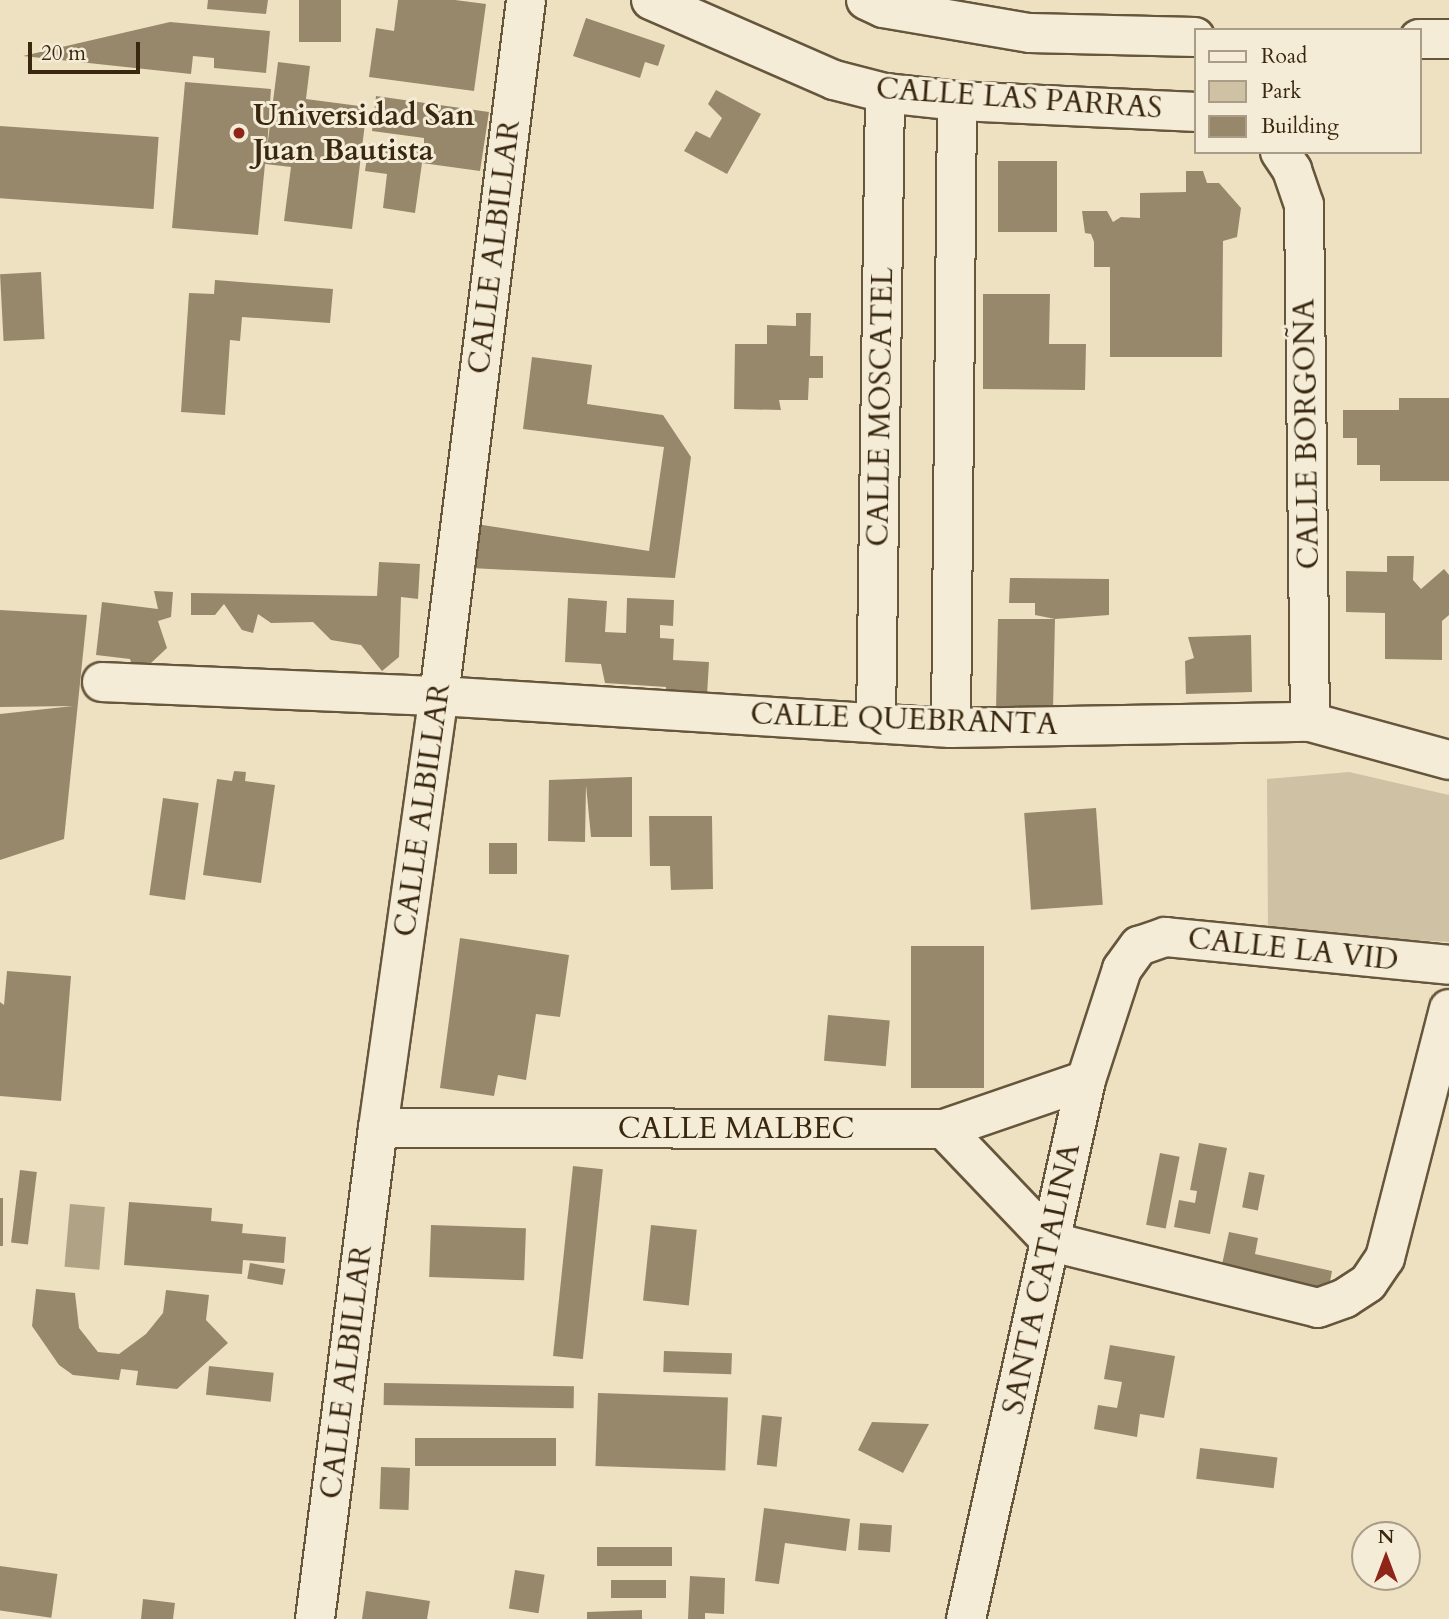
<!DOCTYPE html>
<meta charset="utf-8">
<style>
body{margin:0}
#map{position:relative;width:1449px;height:1619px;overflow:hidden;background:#eee1c2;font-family:Cardo,serif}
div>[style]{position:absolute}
.green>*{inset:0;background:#cfc1a4}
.water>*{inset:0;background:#b0a285;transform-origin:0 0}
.building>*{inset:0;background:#97886c;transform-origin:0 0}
.roads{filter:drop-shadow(2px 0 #66563c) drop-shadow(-2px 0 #66563c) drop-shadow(0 2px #66563c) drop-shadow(0 -2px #66563c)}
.minor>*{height:38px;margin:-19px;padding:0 19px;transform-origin:19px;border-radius:19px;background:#f4ecd7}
.dots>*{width:19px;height:19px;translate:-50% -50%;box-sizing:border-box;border:4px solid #f4ecd7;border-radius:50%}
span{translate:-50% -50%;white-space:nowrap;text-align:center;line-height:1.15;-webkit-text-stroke:6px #f4ecd7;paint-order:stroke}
.street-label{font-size:30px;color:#39270f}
.poi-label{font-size:30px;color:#39270f;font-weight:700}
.left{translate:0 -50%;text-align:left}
.legend{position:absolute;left:1194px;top:28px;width:228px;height:126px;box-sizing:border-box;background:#f4ecd7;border:2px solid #a99d87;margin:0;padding:9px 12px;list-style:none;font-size:21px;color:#39270f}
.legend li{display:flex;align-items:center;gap:14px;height:35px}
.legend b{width:35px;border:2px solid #a99d87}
.north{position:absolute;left:1351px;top:1521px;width:70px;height:70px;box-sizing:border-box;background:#f4ecd7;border:2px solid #a99d87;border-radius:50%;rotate:0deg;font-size:19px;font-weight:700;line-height:28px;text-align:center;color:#39270f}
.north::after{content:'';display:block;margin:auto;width:24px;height:32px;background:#8f2418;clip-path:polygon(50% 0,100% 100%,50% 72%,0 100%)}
.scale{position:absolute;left:28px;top:42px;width:112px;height:32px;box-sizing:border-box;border:4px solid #39270f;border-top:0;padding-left:9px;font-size:21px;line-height:24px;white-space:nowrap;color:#39270f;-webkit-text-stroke:5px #f4ecd7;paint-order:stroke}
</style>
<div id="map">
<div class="green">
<div style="clip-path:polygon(1349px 772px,1449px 795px,1449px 942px,1268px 932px,1267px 779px)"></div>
</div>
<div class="water">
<div style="left:70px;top:1204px;width:35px;height:63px;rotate:5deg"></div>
</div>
<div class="building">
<div style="clip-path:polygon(208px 0,268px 0,266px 14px,207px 9px)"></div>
<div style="left:299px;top:0;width:42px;height:42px"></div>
<div style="clip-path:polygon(398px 0,455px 0,486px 4px,474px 91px,369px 77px,376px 28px,394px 31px)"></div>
<div style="clip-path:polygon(586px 18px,665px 45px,658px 66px,645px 62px,640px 78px,573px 56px)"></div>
<div style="clip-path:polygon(170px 22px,270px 31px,266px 73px,214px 68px,214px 58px,193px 56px,191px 74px,23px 56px)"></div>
<div style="clip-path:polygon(278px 62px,310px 66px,306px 99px,367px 107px,352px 229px,284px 221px,291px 167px,265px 164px,258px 235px,172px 228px,185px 82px,271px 89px,267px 148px)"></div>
<div style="clip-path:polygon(716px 90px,761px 114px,727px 174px,684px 151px,696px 131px,710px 138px,722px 118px,708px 104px)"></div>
<div style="clip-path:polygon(376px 96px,489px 112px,480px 171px,422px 163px,415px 213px,383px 208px,387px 174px,365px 171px,369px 143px,424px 150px,424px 138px,372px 131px)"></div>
<div style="left:0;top:126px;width:159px;height:72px;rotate:4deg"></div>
<div style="left:998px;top:161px;width:59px;height:71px"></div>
<div style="clip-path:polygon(1186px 171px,1203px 171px,1207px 183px,1219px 183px,1241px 208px,1237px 237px,1223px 241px,1222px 357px,1110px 357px,1110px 267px,1094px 267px,1094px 242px,1091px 234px,1085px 233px,1082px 211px,1107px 211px,1113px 222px,1121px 217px,1140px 218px,1140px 193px,1186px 192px)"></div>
<div style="left:41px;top:272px;width:67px;height:41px;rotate:87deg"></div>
<div style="clip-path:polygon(215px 280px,333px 289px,330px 323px,242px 317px,240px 341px,230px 340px,225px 415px,181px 412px,189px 293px,214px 294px)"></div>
<div style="clip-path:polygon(983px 294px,1050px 294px,1049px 344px,1086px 344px,1085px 390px,983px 389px)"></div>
<div style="clip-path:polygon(796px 313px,811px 313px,810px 356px,823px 356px,823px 378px,809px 378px,808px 400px,779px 400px,781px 410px,734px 409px,735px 344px,767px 344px,767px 325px,796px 326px)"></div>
<div style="clip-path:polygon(532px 357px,592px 365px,587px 404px,663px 415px,691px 457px,675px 578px,470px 568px,476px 524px,649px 551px,664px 447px,523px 429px)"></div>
<div style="clip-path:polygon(1399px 398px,1449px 398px,1449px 481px,1380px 481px,1380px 465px,1357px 465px,1357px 438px,1343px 438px,1343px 410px,1399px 410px)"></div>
<div style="clip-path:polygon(1387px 556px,1414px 556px,1413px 580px,1421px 589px,1444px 569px,1449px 575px,1449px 615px,1442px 621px,1442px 660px,1385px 659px,1385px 613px,1346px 612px,1346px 571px,1387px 572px)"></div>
<div style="clip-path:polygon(379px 562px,420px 564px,418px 599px,401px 597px,399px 657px,382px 671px,361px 645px,331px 640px,313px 622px,271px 623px,258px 614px,253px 633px,242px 630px,224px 604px,215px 615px,191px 615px,191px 593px,377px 596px)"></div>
<div style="clip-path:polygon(1010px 578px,1109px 579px,1109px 615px,1055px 619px,1053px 710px,996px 709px,998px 619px,1055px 619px,1035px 615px,1035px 603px,1009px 603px)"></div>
<div style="clip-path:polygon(154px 591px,173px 592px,171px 617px,158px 621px,167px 648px,136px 677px,130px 659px,96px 655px,102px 602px,158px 609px)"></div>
<div style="clip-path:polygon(568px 598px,607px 601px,605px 632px,626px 633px,627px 598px,674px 600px,673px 626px,660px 625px,660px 638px,674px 639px,673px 660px,709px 662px,706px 711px,665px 709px,666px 687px,605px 683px,601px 664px,565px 662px)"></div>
<div style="clip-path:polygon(0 610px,87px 615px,64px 839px,0 860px,0 714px,73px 706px,0 707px)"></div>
<div style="clip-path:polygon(1251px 635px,1252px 692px,1186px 694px,1185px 661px,1194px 658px,1188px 637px)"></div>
<div style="clip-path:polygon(234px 771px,246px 772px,245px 781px,275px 785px,261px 883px,203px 875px,217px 779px,232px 781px)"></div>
<div style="clip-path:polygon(632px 777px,632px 837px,591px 837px,586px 785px,585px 842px,548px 841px,549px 780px)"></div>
<div style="left:163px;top:798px;width:36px;height:98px;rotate:8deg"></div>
<div style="left:1096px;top:808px;width:97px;height:72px;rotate:86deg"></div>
<div style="clip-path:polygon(649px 816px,712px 816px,713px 889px,671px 890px,670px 866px,650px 866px)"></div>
<div style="left:489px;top:843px;width:28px;height:31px"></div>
<div style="clip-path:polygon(460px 938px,569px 955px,560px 1017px,536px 1014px,526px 1080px,498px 1075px,494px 1096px,440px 1088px)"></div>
<div style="left:911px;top:946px;width:73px;height:142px"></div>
<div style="clip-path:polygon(7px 971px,71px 976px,61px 1101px,0 1096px,0 1002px,4px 1005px)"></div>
<div style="left:828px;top:1015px;width:62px;height:46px;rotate:5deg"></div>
<div style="clip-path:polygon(1199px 1143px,1227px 1148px,1210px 1234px,1174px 1227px,1179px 1200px,1195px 1203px,1197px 1191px,1190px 1190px)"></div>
<div style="left:1160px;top:1153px;width:20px;height:73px;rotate:11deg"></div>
<div style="left:573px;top:1166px;width:30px;height:191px;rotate:6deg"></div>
<div style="left:20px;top:1170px;width:17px;height:73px;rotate:7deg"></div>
<div style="left:1249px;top:1172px;width:16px;height:36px;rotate:11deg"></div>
<div style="left:0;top:1198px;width:3px;height:48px"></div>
<div style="clip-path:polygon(129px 1202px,212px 1208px,211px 1221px,243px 1224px,242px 1233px,286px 1237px,284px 1263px,243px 1260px,242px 1274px,124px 1265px)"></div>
<div style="left:431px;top:1225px;width:95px;height:52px;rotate:2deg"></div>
<div style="left:651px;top:1225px;width:46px;height:76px;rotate:6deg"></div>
<div style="clip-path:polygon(1229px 1232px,1258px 1238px,1255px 1254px,1332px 1271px,1327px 1298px,1220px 1274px)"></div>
<div style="left:250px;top:1263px;width:36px;height:16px;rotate:10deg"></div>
<div style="clip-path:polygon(36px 1289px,75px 1293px,79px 1328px,98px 1352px,119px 1354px,146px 1334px,163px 1313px,166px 1290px,209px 1295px,206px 1320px,228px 1343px,177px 1389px,136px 1385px,138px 1371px,121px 1369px,119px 1380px,73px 1375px,59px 1365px,32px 1326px)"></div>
<div style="clip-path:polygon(1110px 1345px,1175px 1356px,1164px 1418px,1140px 1414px,1137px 1437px,1094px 1429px,1098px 1405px,1117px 1408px,1122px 1382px,1104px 1379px)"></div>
<div style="left:664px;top:1351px;width:68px;height:21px;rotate:2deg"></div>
<div style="left:209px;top:1366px;width:65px;height:29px;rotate:6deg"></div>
<div style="left:384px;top:1383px;width:190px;height:22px;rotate:1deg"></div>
<div style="left:598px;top:1393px;width:130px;height:73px;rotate:2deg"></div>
<div style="left:762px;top:1415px;width:20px;height:50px;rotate:6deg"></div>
<div style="clip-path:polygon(872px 1422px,929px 1424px,903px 1473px,858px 1450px)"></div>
<div style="left:415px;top:1438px;width:141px;height:28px"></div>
<div style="left:1200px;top:1448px;width:78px;height:31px;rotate:7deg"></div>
<div style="left:381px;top:1467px;width:29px;height:42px;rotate:2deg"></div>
<div style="clip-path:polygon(764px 1508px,850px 1519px,846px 1551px,785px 1543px,779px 1584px,755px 1581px)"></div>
<div style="left:860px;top:1523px;width:32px;height:27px;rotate:4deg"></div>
<div style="left:597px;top:1547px;width:75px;height:19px"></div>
<div style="left:0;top:1566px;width:58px;height:44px;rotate:8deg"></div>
<div style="left:515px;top:1570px;width:30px;height:39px;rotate:9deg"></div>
<div style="clip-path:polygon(690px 1576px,725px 1578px,724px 1614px,705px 1613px,705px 1619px,688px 1619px)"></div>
<div style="left:611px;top:1580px;width:55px;height:18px"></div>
<div style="clip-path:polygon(366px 1591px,430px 1601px,427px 1619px,362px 1619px)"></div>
<div style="clip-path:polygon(143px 1599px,175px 1603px,173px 1619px,141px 1619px)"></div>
<div style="clip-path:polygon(642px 1610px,642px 1619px,587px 1619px,587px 1612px)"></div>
</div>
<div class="roads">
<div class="minor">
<div style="left:651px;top:0;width:200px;rotate:23.6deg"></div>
<div style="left:834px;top:80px;width:53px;rotate:14.3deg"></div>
<div style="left:885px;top:93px;width:72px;rotate:6.3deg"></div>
<div style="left:957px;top:101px;width:238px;rotate:2.6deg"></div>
<div style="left:866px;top:0;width:19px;rotate:25deg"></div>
<div style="left:883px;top:8px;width:149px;rotate:9.7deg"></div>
<div style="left:1030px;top:33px;width:165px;rotate:1.4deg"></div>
<div style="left:1419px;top:39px;width:30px"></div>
<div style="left:1280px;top:152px;width:22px;rotate:56deg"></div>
<div style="left:1292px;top:170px;width:37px;rotate:71deg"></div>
<div style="left:1304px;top:205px;width:517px;rotate:89.34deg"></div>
<div style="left:102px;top:682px;width:337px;rotate:2.4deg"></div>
<div style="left:439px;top:696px;width:513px;rotate:3.58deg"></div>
<div style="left:951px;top:728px;width:359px;rotate:-1deg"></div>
<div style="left:1310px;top:722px;width:144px;rotate:15.3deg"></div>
<div style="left:876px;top:722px;width:629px;rotate:-89.18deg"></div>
<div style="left:951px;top:728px;width:627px;rotate:-89.45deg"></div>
<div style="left:378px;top:1128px;width:566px;rotate:0.1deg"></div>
<div style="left:944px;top:1129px;width:150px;rotate:-19deg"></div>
<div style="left:944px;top:1129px;width:156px;rotate:46.3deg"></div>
<div style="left:1052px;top:1242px;width:274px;rotate:13.9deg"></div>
<div style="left:1318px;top:1308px;width:29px;rotate:-20deg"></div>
<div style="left:1345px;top:1298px;width:27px;rotate:-33deg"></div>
<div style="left:1368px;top:1283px;width:30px;rotate:-56deg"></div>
<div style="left:1385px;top:1258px;width:257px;rotate:-75.6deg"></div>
<div style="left:315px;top:1619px;width:495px;rotate:-82.7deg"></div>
<div style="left:378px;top:1128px;width:436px;rotate:-82deg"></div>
<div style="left:439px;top:696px;width:701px;rotate:-82.87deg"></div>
<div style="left:966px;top:1619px;width:552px;rotate:-77.45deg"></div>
<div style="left:1086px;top:1080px;width:117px;rotate:-72deg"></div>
<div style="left:1122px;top:969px;width:29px;rotate:-54deg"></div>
<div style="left:1139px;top:946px;width:28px;rotate:-19deg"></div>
<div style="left:1165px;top:937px;width:285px;rotate:5.6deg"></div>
</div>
</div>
<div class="dots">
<div style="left:239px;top:133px;background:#8f2418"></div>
</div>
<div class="street-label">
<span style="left:1019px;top:99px;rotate:4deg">CALLE LAS PARRAS</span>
<span style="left:495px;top:247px;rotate:-83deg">CALLE ALBILLAR</span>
<span style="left:881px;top:407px;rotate:-89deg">CALLE MOSCATEL</span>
<span style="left:1307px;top:434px;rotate:-91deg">CALLE BORGOÑA</span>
<span style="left:904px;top:720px;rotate:2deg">CALLE QUEBRANTA</span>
<span style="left:423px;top:810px;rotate:-82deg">CALLE ALBILLAR</span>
<span style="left:1293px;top:950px;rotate:6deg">CALLE LA VID</span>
<span style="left:736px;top:1129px">CALLE MALBEC</span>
<span style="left:1042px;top:1279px;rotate:-78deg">SANTA CATALINA</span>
<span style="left:347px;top:1372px;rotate:-83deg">CALLE ALBILLAR</span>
</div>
<div class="poi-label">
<span class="left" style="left:253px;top:133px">Universidad San<br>Juan Bautista</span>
</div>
<ul class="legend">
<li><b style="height:9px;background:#f4ecd7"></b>Road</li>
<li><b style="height:19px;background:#cfc1a4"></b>Park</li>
<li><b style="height:19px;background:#97886c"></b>Building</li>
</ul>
<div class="north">N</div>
<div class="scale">20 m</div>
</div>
